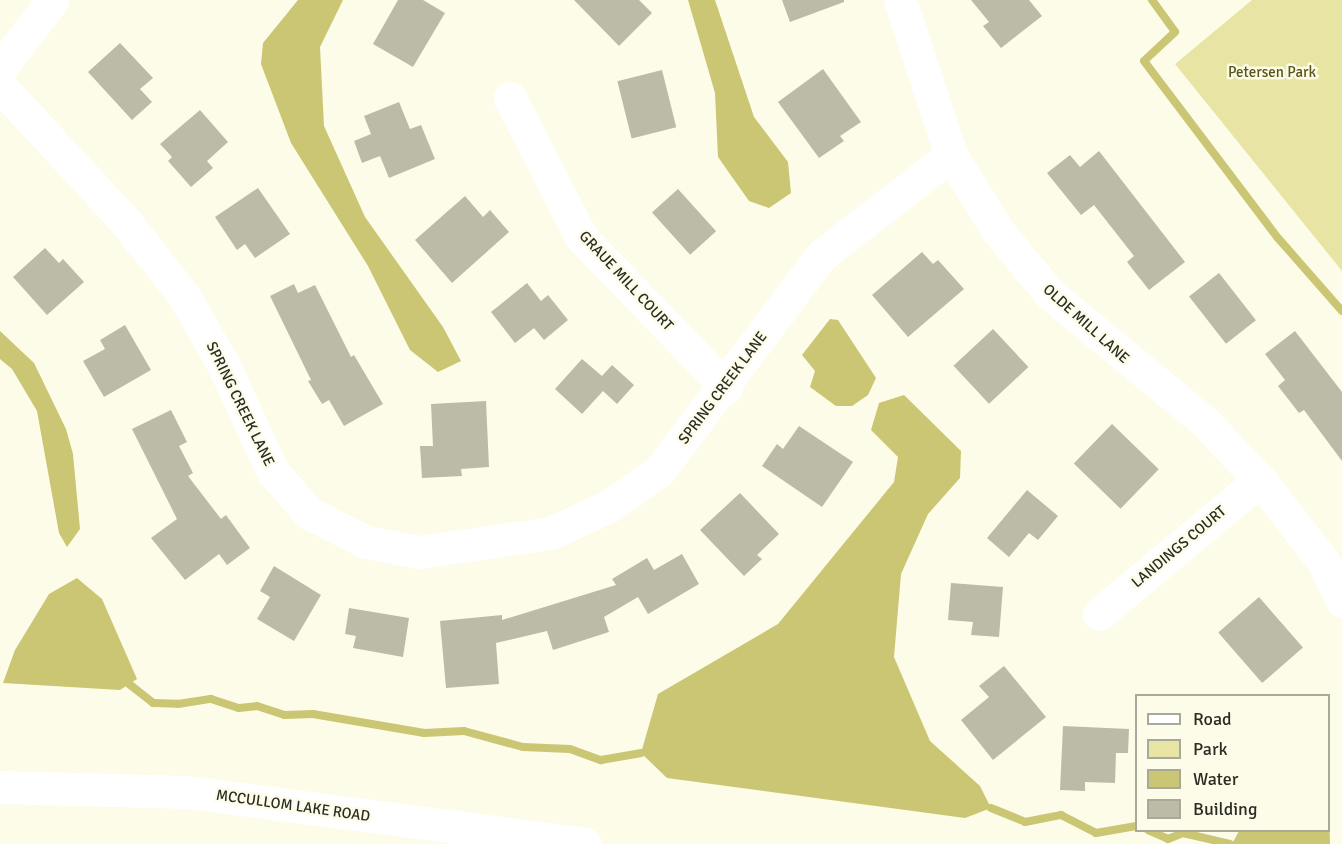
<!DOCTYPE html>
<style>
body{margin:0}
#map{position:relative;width:1342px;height:844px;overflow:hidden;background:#fdfce8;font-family:Signika,sans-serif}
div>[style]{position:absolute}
.green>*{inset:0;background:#e8e5a4}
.water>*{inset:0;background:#cac673}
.stream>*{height:8px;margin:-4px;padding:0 4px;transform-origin:4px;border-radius:4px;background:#cac673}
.building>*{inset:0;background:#bcbba8;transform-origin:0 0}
.minor>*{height:33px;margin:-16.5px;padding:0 16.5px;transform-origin:16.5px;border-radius:16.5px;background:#fff}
span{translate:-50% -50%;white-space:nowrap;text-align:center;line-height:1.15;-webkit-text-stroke:5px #fdfce8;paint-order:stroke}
.park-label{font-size:15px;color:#585516}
.street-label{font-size:15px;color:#2c2c24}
.legend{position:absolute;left:1135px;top:694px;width:195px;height:138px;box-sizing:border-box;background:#fdfce8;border:2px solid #a9a99a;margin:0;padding:8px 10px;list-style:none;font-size:18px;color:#2c2c24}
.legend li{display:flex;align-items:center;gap:12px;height:30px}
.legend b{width:30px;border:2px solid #a9a99a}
</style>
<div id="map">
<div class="green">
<div style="clip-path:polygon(1252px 0,1342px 0,1342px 271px,1175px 64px)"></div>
</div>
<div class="water">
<div style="clip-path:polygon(298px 0,343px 0,320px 47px,324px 126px,365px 217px,443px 327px,461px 361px,438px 372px,410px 350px,368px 266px,291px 143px,261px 64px,263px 43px)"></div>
<div style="clip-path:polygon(688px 0,715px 0,754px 117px,788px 162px,791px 193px,769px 208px,749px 201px,718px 157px,715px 93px)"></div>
<div style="clip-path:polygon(830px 319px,838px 320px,876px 378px,868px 395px,852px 406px,836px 406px,810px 387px,815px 371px,802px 355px)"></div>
<div style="clip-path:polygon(0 331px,34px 363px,66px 429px,73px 454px,80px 529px,67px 547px,59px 533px,37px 411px,12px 369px,0 359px)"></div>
<div style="clip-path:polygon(904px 395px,961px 451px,960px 478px,928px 514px,901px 574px,894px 657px,930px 741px,980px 786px,991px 808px,965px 818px,667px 778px,641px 753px,658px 694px,778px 624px,894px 482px,898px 457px,871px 430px,879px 403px)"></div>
<div style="clip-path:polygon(77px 578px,102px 599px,137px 679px,120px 690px,3px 683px,15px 650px,49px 594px)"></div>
<div style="clip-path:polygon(1329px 812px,1330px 844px,1232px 844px,1239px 831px,1328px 830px)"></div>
</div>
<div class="stream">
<div style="left:1152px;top:0;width:39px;rotate:54deg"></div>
<div style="left:1175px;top:32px;width:42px;rotate:136.9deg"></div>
<div style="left:1144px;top:61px;width:222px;rotate:52.9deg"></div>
<div style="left:1278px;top:238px;width:97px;rotate:48.8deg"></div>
<div style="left:129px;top:684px;width:31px;rotate:38deg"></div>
<div style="left:153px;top:703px;width:25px;rotate:2deg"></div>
<div style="left:178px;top:704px;width:33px;rotate:-9deg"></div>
<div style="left:211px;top:699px;width:29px;rotate:18deg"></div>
<div style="left:239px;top:708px;width:18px;rotate:-6deg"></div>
<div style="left:257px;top:706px;width:29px;rotate:18deg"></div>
<div style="left:285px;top:715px;width:28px;rotate:-2deg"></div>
<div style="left:313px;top:714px;width:113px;rotate:9.7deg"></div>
<div style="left:424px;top:733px;width:40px;rotate:-2.9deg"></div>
<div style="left:464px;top:731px;width:61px;rotate:15.2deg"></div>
<div style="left:523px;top:747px;width:47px;rotate:2.4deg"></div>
<div style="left:570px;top:749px;width:33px;rotate:20deg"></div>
<div style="left:601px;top:760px;width:41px;rotate:-9.9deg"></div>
<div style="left:991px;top:808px;width:37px;rotate:22deg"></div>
<div style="left:1025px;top:822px;width:37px;rotate:-11deg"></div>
<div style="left:1061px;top:815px;width:39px;rotate:27deg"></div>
<div style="left:1096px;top:833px;width:41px;rotate:-9.9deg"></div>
<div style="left:1148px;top:830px;width:22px;rotate:24deg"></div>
<div style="left:1168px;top:839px;width:16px;rotate:-22deg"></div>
<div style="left:1183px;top:833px;width:48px;rotate:13.2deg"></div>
</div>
<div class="building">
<div style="clip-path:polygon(398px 0,423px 0,445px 13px,413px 67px,373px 44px)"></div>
<div style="clip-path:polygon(574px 0,639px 0,652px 13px,619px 46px)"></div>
<div style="clip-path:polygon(782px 0,844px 0,844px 2px,790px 22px)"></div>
<div style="clip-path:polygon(971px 0,1029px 0,1042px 16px,1001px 48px,983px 26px,989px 22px)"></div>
<div style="clip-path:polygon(120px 43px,153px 78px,140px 89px,152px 102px,132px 120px,88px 72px)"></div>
<div style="clip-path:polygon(823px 69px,861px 122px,840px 136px,844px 141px,819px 158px,778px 102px)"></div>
<div style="left:662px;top:70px;width:59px;height:46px;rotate:76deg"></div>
<div style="clip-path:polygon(399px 102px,410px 129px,421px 125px,435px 159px,389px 178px,380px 156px,362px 163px,354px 141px,371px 134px,364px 116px)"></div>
<div style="clip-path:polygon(200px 110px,228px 142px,207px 161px,213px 168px,191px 187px,168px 161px,172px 157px,160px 144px)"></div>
<div style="clip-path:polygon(1099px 151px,1185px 262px,1149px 290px,1127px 262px,1134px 256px,1094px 205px,1081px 215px,1047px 173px,1070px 155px,1080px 167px)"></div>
<div style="clip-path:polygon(258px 188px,290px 234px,255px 258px,245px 244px,237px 250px,215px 217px)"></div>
<div style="left:678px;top:189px;width:57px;height:35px;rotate:48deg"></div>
<div style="clip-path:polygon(465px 196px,483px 217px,490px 210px,509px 232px,452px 283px,415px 240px)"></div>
<div style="clip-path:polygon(45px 248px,59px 263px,63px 259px,84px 282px,47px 315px,13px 277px)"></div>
<div style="clip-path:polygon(922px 252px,933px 264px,938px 260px,964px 289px,908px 337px,872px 295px)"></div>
<div style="left:1219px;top:273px;width:60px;height:38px;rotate:52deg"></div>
<div style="clip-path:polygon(527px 283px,541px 301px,548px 295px,568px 320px,544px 340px,534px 328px,515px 343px,491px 312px)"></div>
<div style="clip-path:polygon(294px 284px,298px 293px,315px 285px,351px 357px,354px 355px,383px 404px,344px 426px,329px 400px,322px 404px,308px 381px,311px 380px,270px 296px)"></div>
<div style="clip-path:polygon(125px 325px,151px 370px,104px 397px,83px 361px,105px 349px,100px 340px)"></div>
<div style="left:993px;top:329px;width:52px;height:54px;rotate:47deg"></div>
<div style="clip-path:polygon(1295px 331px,1342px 392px,1342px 461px,1304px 410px,1299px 413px,1278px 386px,1285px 380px,1265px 354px)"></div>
<div style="clip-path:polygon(582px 359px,602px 376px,612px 365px,634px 385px,617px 404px,603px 391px,582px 414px,555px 389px)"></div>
<div style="clip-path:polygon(486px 401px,489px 467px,461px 469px,462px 476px,422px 478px,420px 446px,433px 446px,431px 404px)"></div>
<div style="clip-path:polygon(171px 410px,187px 442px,179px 446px,193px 473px,188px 476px,221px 519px,226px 515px,250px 548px,227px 565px,219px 554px,185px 580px,151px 538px,177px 519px,132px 429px)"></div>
<div style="left:1112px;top:424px;width:65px;height:55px;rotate:44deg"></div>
<div style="clip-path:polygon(799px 426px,853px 462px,822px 507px,762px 466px,777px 444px,783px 449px)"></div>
<div style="clip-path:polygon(1027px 490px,1058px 516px,1038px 540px,1029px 533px,1009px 557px,987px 538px)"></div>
<div style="clip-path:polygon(740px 493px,779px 534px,757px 555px,762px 559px,744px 576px,700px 530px)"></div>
<div style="clip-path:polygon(682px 554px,699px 584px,648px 614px,638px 597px,604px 617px,609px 632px,553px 650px,547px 631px,496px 643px,499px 684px,446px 688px,440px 621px,502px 615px,502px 620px,616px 585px,612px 579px,647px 558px,654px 570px)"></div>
<div style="clip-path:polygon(274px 566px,321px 595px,294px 641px,257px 619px,270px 597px,260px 591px)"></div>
<div style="clip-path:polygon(951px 583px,1003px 587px,999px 637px,971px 635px,973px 622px,948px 620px)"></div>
<div style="left:1259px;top:597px;width:67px;height:54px;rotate:49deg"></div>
<div style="clip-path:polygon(349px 608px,409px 618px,403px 657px,353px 648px,356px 636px,345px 634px)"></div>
<div style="clip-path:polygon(1004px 666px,1046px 717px,993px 760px,961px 720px,989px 697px,979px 686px)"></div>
<div style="clip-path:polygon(1063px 726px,1129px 729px,1128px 753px,1116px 753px,1115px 783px,1085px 782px,1085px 791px,1060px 790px)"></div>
</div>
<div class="minor">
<div style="left:900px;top:0;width:163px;rotate:71.8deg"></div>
<div style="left:951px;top:155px;width:89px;rotate:58.3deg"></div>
<div style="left:998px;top:231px;width:82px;rotate:50.5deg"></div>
<div style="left:1050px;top:294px;width:198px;rotate:39.5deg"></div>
<div style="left:1203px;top:420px;width:83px;rotate:46.5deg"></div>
<div style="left:1260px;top:480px;width:103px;rotate:52.1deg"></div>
<div style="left:1323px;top:561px;width:44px;rotate:64.6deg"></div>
<div style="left:0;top:68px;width:86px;rotate:-52.1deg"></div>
<div style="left:0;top:86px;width:184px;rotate:47.2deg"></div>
<div style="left:125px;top:221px;width:95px;rotate:51.8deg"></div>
<div style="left:184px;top:296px;width:78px;rotate:60.2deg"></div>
<div style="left:223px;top:364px;width:119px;rotate:65.2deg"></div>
<div style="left:273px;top:472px;width:55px;rotate:48.7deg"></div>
<div style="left:309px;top:513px;width:64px;rotate:27deg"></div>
<div style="left:366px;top:542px;width:54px;rotate:10.7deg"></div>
<div style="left:419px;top:552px;width:133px;rotate:-8.2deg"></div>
<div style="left:551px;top:533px;width:64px;rotate:-25deg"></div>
<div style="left:609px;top:506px;width:61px;rotate:-35deg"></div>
<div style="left:659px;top:471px;width:271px;rotate:-53deg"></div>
<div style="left:822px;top:255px;width:163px;rotate:-37.8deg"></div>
<div style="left:510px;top:98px;width:156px;rotate:62.9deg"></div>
<div style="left:581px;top:237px;width:209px;rotate:46deg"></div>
<div style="left:1099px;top:614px;width:209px;rotate:-39.8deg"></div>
<div style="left:0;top:787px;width:187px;rotate:1.5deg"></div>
<div style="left:187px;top:792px;width:401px;rotate:7.4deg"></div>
</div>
<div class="park-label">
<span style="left:1272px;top:73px">Petersen Park</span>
</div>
<div class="street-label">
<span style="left:626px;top:281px;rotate:47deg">GRAUE MILL COURT</span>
<span style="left:1086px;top:324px;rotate:42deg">OLDE MILL LANE</span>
<span style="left:723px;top:388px;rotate:-53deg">SPRING CREEK LANE</span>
<span style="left:240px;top:404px;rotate:64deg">SPRING CREEK LANE</span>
<span style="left:1179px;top:547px;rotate:-40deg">LANDINGS COURT</span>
<span style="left:293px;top:806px;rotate:8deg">MCCULLOM LAKE ROAD</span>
</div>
<ul class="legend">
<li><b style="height:8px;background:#fff"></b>Road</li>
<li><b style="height:16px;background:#e8e5a4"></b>Park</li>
<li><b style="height:16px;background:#cac673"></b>Water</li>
<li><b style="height:16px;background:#bcbba8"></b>Building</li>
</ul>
</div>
